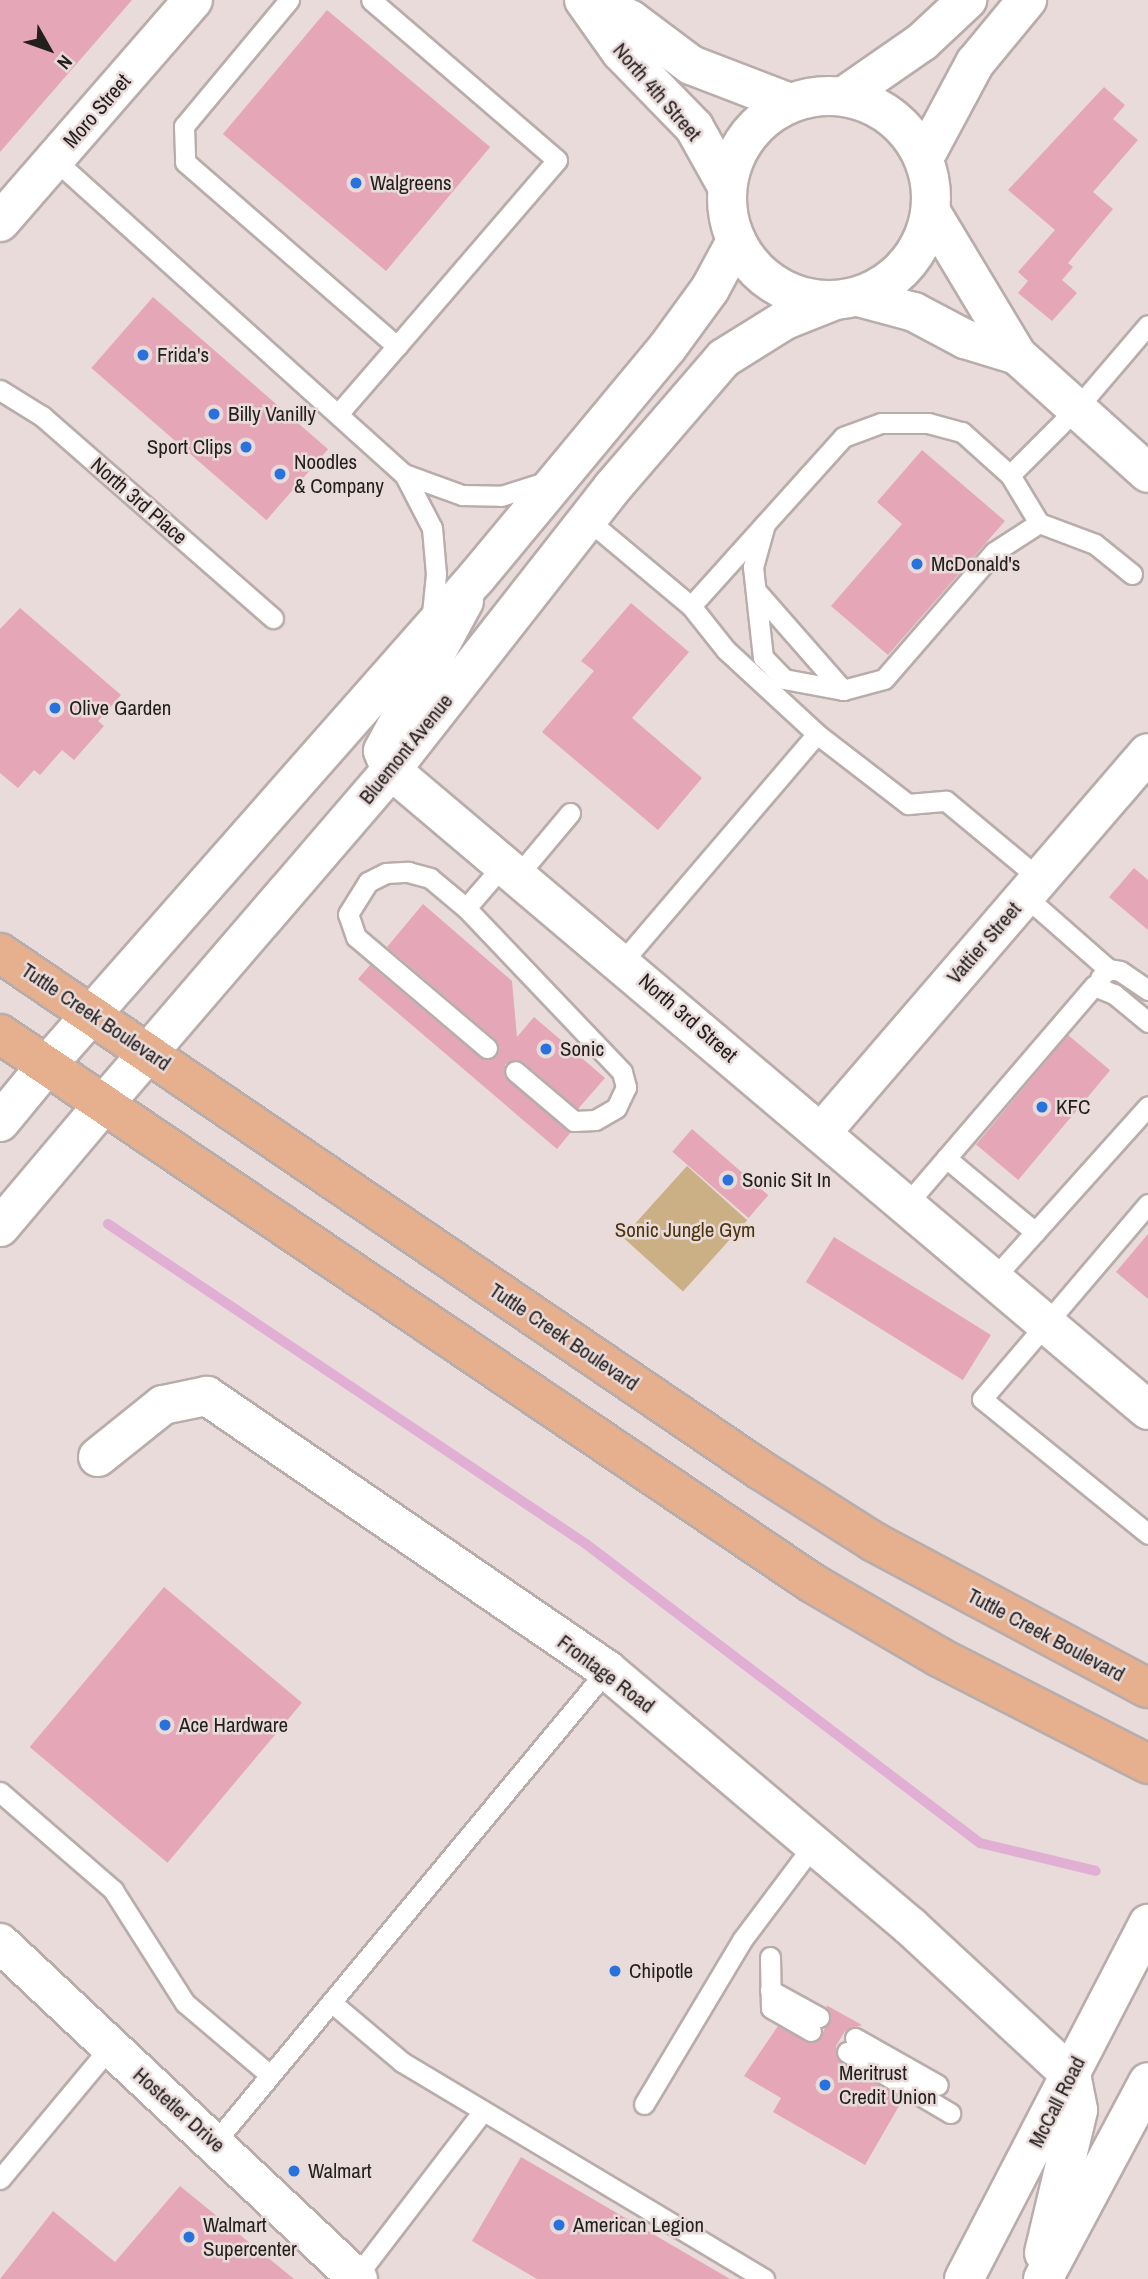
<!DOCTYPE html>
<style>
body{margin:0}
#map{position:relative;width:1148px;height:2279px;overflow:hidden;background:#e8dbda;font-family:"Archivo Narrow",sans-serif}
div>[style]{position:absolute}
.green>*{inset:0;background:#cbaf85;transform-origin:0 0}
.stream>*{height:10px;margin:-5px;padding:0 5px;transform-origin:5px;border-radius:5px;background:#e1aed4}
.building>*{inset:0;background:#e5a6b8;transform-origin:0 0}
.roads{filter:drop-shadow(2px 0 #b9adab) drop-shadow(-2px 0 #b9adab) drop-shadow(0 2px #b9adab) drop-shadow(0 -2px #b9adab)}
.service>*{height:19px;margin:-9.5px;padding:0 9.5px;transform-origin:9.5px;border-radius:9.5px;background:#fff}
.minor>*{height:38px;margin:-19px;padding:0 19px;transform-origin:19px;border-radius:19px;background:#fff}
.tertiary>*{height:38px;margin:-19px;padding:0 19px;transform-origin:19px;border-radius:19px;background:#fff}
.secondary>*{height:38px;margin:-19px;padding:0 19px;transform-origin:19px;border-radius:19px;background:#fff}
.secondary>.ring{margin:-19px;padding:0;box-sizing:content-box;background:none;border:38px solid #fff;border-radius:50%}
.trunk>*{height:38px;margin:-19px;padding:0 19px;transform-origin:19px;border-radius:19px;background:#e6af8e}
.dots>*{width:19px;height:19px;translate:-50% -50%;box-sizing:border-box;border:4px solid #e8dbda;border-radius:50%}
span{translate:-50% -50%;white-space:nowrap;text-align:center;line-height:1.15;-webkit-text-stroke:5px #e8dbda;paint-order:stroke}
.street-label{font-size:21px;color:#231f1e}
.poi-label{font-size:21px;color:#231f1e}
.left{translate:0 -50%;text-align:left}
.right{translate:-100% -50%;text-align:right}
.park-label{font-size:21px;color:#4d350b}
.north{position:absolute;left:14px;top:14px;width:70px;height:70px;-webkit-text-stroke:5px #e8dbda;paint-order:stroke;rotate:130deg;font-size:19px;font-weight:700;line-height:28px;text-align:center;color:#231f1e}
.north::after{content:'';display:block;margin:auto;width:24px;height:32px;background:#231f1e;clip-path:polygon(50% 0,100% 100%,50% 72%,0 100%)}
</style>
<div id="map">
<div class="green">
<div style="left:687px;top:1166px;width:81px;height:96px;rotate:42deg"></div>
</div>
<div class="stream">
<div style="left:108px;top:1224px;width:575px;rotate:33.8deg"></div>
<div style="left:586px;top:1544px;width:495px;rotate:37.2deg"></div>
<div style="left:980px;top:1843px;width:119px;rotate:13.6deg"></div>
</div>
<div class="building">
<div style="clip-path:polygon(0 0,132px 0,0 152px)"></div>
<div style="left:327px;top:10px;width:213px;height:162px;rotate:40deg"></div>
<div style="clip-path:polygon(1104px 87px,1125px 105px,1113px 119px,1138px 140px,1093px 192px,1113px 209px,1068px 263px,1073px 267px,1062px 280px,1077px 293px,1052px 321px,1018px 293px,1028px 281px,1018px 272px,1055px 230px,1008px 190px)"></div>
<div style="left:153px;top:297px;width:232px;height:94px;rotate:41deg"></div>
<div style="clip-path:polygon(922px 450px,1005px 521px,888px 655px,831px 606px,902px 524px,877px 502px)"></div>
<div style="clip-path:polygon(631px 603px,689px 652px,632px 718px,702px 778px,658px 830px,542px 732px,594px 671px,581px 661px)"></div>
<div style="clip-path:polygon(20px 608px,121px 695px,98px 721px,104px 726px,74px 760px,62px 750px,40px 775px,34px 770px,18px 788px,0 773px,0 629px)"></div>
<div style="clip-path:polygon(1134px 868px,1148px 880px,1148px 930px,1109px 897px)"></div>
<div style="clip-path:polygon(423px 904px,512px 981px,517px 1037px,534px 1017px,605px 1078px,578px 1109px,522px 1061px,505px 1064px,507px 1080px,571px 1132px,557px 1149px,358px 979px,370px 965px,479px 1057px,496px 1056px,499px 1049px,495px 1039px,387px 947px)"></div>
<div style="left:1068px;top:1035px;width:55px;height:143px;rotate:40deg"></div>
<div style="left:692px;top:1129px;width:101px;height:30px;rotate:41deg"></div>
<div style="clip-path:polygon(1148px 1234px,1148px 1299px,1116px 1272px)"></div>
<div style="left:834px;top:1237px;width:185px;height:53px;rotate:32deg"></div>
<div style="left:164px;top:1587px;width:180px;height:209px;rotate:40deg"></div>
<div style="clip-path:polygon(826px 2005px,862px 2025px,845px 2031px,836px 2046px,837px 2059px,903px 2099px,865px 2165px,773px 2112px,781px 2098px,744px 2076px,778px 2026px,806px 2042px,818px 2041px,831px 2017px)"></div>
<div style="clip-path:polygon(521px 2157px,610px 2209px,730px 2279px,537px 2279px,472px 2241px)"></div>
<div style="clip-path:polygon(180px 2186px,294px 2279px,0 2279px,53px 2211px,115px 2262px)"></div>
</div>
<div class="roads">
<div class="service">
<div style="left:289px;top:0;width:164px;rotate:129.8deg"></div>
<div style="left:184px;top:126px;width:36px;rotate:88deg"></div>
<div style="left:185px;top:162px;width:281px;rotate:41deg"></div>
<div style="left:397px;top:346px;width:245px;rotate:-49.3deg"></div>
<div style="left:557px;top:160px;width:245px;rotate:-139.3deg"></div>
<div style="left:55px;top:160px;width:469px;rotate:42deg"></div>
<div style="left:404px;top:474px;width:61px;rotate:62.6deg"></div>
<div style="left:432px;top:528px;width:46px;rotate:85deg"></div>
<div style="left:436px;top:574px;width:49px;rotate:95.8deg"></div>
<div style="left:0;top:390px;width:49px;rotate:31.8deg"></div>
<div style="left:42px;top:416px;width:307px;rotate:41.2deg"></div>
<div style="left:338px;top:414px;width:90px;rotate:-49.1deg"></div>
<div style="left:404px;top:474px;width:62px;rotate:19.9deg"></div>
<div style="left:462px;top:495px;width:39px;rotate:1deg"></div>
<div style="left:501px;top:496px;width:52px;rotate:-17.7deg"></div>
<div style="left:588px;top:520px;width:134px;rotate:39.9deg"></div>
<div style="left:691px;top:606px;width:56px;rotate:51.5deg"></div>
<div style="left:726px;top:650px;width:124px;rotate:42.7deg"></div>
<div style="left:817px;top:734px;width:115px;rotate:37.6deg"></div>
<div style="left:908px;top:804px;width:38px;rotate:-5deg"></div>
<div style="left:946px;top:801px;width:122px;rotate:39.7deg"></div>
<div style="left:765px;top:524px;width:45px;rotate:105.6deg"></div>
<div style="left:753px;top:567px;width:91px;rotate:83.7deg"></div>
<div style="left:763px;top:657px;width:30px;rotate:46deg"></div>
<div style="left:784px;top:679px;width:60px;rotate:10.6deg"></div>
<div style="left:843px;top:690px;width:42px;rotate:-15deg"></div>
<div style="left:884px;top:679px;width:168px;rotate:-49.1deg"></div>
<div style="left:994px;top:552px;width:54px;rotate:-32.8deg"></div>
<div style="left:1132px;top:574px;width:48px;rotate:-141deg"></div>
<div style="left:1095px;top:544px;width:60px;rotate:-159.4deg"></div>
<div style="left:1039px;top:523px;width:56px;rotate:-121.1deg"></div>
<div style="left:1010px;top:475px;width:95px;rotate:-45deg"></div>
<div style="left:1077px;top:408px;width:109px;rotate:-49.5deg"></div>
<div style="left:758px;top:593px;width:129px;rotate:48.8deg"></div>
<div style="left:691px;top:606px;width:227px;rotate:-48deg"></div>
<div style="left:843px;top:437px;width:40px;rotate:-20.2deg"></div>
<div style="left:881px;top:423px;width:47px"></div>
<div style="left:928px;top:423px;width:35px;rotate:15deg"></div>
<div style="left:962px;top:432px;width:64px;rotate:41.9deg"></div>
<div style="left:518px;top:875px;width:81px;rotate:-50deg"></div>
<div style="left:1025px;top:896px;width:111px;rotate:41.3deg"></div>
<div style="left:466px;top:908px;width:58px;rotate:-49.2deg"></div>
<div style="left:622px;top:962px;width:300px;rotate:-49.5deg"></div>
<div style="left:1100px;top:978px;width:12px;rotate:-48deg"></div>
<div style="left:1108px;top:969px;width:12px;rotate:9deg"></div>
<div style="left:1120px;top:971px;width:34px;rotate:34deg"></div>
<div style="left:487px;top:1048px;width:172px;rotate:-139.7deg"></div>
<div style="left:356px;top:937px;width:24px;rotate:-109deg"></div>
<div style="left:348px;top:914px;width:38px;rotate:-58deg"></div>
<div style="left:368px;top:882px;width:20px;rotate:-27deg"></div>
<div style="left:386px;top:873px;width:22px;rotate:-3deg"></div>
<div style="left:408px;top:872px;width:23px;rotate:15deg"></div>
<div style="left:430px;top:878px;width:47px;rotate:39.8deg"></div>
<div style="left:466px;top:908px;width:226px;rotate:46.4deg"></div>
<div style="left:622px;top:1072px;width:16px;rotate:75deg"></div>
<div style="left:626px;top:1087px;width:23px;rotate:115deg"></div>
<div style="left:616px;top:1108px;width:24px;rotate:150deg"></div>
<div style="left:595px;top:1120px;width:21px;rotate:177deg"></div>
<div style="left:574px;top:1121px;width:77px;rotate:-139.7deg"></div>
<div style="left:946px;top:1158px;width:116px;rotate:39.7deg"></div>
<div style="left:1148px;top:1204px;width:256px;rotate:130.4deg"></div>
<div style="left:982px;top:1399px;width:214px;rotate:39.1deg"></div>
<div style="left:906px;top:1205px;width:289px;rotate:-49.4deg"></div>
<div style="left:1094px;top:986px;width:22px;rotate:22deg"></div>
<div style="left:1114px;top:994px;width:44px;rotate:39.5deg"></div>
<div style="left:993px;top:1279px;width:232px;rotate:-48.1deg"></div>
<div style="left:0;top:1792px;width:150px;rotate:40.9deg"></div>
<div style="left:113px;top:1890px;width:134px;rotate:57.5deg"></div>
<div style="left:185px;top:2003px;width:111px;rotate:40.3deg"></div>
<div style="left:770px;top:1957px;width:51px;rotate:88.9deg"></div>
<div style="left:771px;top:2008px;width:46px;rotate:29.9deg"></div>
<div style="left:770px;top:1990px;width:56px;rotate:28.9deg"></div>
<div style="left:331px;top:2002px;width:93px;rotate:40.2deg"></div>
<div style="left:402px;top:2062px;width:422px;rotate:30.9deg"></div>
<div style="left:855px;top:2038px;width:95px;rotate:29.5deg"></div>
<div style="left:847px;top:2052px;width:120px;rotate:30.6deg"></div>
<div style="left:644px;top:2104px;width:191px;rotate:-59.1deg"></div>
<div style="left:742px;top:1940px;width:120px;rotate:-53.1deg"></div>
<div style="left:215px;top:2142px;width:614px;rotate:-50.29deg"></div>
<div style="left:0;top:2179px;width:172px;rotate:-50.2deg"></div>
<div style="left:356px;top:2277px;width:209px;rotate:-52.6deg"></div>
</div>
<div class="minor">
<div style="left:931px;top:212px;width:167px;rotate:59deg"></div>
<div style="left:1017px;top:355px;width:176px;rotate:42deg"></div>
<div style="left:0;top:222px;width:294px;rotate:-49deg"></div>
<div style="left:858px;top:297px;width:58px;rotate:15deg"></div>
<div style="left:914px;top:312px;width:58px;rotate:27.9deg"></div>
<div style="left:965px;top:339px;width:54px;rotate:17.1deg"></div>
<div style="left:464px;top:601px;width:170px;rotate:118.4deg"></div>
<div style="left:383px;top:751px;width:21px;rotate:67deg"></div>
<div style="left:391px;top:770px;width:991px;rotate:40.21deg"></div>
<div style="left:821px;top:1133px;width:501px;rotate:-49.29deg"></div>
<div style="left:98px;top:1457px;width:83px;rotate:-38.7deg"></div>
<div style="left:163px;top:1405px;width:45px;rotate:-11.6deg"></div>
<div style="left:207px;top:1396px;width:485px;rotate:34.4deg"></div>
<div style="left:607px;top:1670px;width:397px;rotate:40.2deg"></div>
<div style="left:910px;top:1926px;width:219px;rotate:42.8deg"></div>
<div style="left:0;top:1943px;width:491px;rotate:43.2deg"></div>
</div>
<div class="tertiary">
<div style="left:0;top:1122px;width:72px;rotate:-50.6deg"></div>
<div style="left:0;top:1227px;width:161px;rotate:-49.8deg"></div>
</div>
<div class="secondary">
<div style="left:584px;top:0;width:64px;rotate:54.6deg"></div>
<div style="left:621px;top:52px;width:105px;rotate:45.8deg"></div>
<div style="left:694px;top:127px;width:68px;rotate:60.8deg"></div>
<div style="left:593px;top:0;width:43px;rotate:27.8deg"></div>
<div style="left:631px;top:20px;width:75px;rotate:36.9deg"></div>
<div style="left:691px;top:65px;width:106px;rotate:21deg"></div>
<div class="ring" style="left:727px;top:96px;width:166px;height:166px"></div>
<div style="left:844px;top:96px;width:95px;rotate:-34.7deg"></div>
<div style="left:922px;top:42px;width:62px;rotate:-43deg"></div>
<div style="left:924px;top:158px;width:108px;rotate:-61.8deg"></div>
<div style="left:975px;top:63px;width:82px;rotate:-50.5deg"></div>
<div style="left:46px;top:1066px;width:650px;rotate:-48.62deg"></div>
<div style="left:476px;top:578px;width:299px;rotate:-50.3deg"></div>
<div style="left:667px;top:348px;width:73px;rotate:-53.9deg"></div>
<div style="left:710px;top:289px;width:55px;rotate:-61.6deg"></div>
<div style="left:104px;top:1104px;width:440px;rotate:-49.3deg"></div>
<div style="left:391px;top:770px;width:358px;rotate:-51.9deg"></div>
<div style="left:612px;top:488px;width:172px;rotate:-49.3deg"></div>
<div style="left:724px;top:358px;width:72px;rotate:-31.9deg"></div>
<div style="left:785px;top:320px;width:52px;rotate:-21.6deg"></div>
<div style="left:1044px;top:2253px;width:147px;rotate:-76.6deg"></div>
<div style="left:1078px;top:2110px;width:36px;rotate:-101deg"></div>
<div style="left:964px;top:2279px;width:400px;rotate:-62.6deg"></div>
<div style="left:1043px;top:2279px;width:223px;rotate:-61.9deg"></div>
</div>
<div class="trunk">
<div style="left:0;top:953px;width:918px;rotate:34.21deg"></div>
<div style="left:759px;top:1469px;width:136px;rotate:32.4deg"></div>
<div style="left:874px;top:1542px;width:310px;rotate:28.1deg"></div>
<div style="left:0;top:1034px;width:980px;rotate:34.06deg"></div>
<div style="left:812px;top:1583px;width:147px;rotate:30.2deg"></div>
<div style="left:939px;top:1657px;width:235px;rotate:27.1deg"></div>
</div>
</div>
<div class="dots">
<div style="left:356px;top:183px;background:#2872de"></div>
<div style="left:143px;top:355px;background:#2872de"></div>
<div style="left:214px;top:414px;background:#2872de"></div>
<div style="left:246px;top:447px;background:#2872de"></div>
<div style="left:280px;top:474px;background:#2872de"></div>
<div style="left:917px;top:564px;background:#2872de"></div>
<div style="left:55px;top:708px;background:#2872de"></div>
<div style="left:546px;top:1049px;background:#2872de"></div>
<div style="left:1042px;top:1107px;background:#2872de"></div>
<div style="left:728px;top:1180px;background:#2872de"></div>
<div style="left:165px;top:1725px;background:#2872de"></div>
<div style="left:615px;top:1971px;background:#2872de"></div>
<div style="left:825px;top:2085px;background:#2872de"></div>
<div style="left:294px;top:2171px;background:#2872de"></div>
<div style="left:559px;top:2225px;background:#2872de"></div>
<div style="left:189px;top:2237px;background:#2872de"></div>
</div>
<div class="street-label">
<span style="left:657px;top:92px;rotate:49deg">North 4th Street</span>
<span style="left:97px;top:111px;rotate:-49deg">Moro Street</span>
<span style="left:139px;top:501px;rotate:41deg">North 3rd Place</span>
<span style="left:406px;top:749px;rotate:-51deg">Bluemont Avenue</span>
<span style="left:984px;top:943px;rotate:-49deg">Vattier Street</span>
<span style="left:96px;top:1017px;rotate:34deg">Tuttle Creek Boulevard</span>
<span style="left:688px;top:1018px;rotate:41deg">North 3rd Street</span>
<span style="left:564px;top:1337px;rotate:34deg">Tuttle Creek Boulevard</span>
<span style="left:1046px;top:1635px;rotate:28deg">Tuttle Creek Boulevard</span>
<span style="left:606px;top:1674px;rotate:37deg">Frontage Road</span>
<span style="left:1057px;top:2102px;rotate:-63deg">McCall Road</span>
<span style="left:179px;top:2110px;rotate:42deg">Hostetler Drive</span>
</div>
<div class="poi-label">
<span class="left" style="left:370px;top:183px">Walgreens</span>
<span class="left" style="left:157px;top:355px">Frida's</span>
<span class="left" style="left:228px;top:414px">Billy Vanilly</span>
<span class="right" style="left:232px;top:447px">Sport Clips</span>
<span class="left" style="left:294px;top:474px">Noodles<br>&amp; Company</span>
<span class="left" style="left:931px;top:564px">McDonald's</span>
<span class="left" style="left:69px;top:708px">Olive Garden</span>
<span class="left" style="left:560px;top:1049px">Sonic</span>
<span class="left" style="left:1056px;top:1107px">KFC</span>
<span class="left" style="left:742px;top:1180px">Sonic Sit In</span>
<span class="left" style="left:179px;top:1725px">Ace Hardware</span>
<span class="left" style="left:629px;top:1971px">Chipotle</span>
<span class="left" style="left:839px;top:2085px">Meritrust<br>Credit Union</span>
<span class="left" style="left:308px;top:2171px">Walmart</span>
<span class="left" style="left:203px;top:2237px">Walmart<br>Supercenter</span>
<span class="left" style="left:573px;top:2225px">American Legion</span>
</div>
<div class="park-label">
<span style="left:685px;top:1230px">Sonic Jungle Gym</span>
</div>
<div class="north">N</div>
</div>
